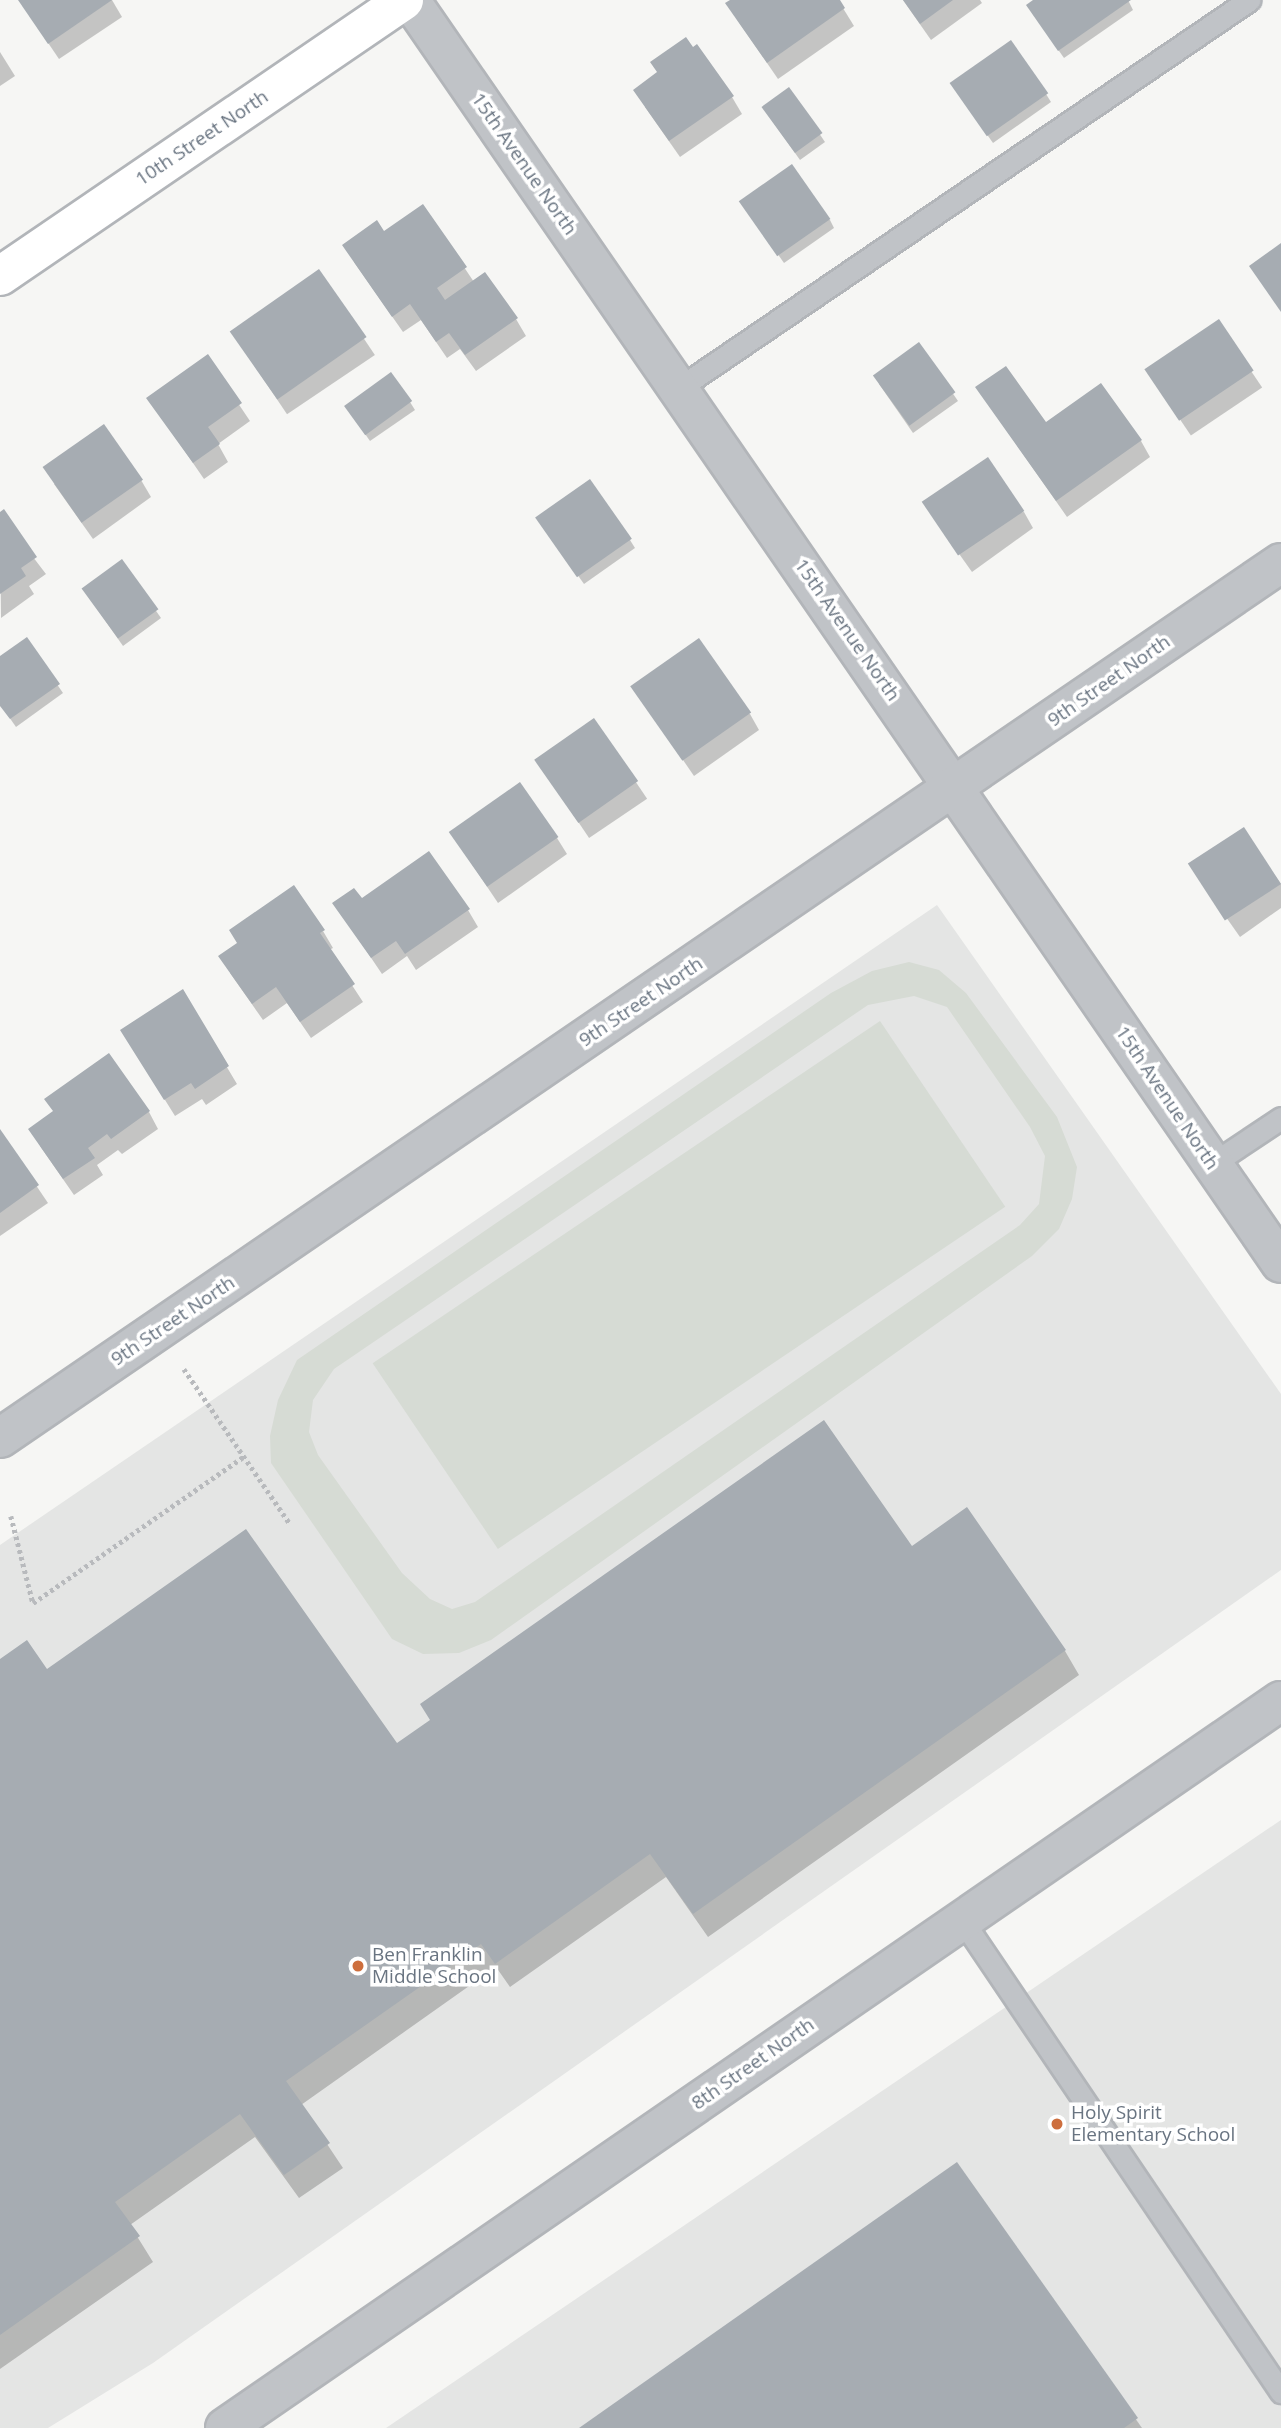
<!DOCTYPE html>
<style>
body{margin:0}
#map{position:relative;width:1281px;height:2428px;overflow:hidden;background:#f6f6f4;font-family:"Open Sans",sans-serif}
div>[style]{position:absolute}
.built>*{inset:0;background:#e4e5e4}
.green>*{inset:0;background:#d6dbd4;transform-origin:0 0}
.shadow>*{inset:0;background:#0003;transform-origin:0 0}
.building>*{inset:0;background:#a6acb2;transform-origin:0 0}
.path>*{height:4.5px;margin-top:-2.25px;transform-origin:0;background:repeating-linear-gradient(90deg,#b8babd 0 3.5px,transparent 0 7px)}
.roads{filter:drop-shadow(2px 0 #b2b5b9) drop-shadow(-2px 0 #b2b5b9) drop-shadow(0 2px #b2b5b9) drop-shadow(0 -2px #b2b5b9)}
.lane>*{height:21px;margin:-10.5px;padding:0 10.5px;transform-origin:10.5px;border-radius:10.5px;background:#c0c3c7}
.street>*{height:38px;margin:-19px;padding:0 19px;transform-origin:19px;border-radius:19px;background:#c0c3c7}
.primary>*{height:38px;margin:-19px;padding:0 19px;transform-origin:19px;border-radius:19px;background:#fff}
.dots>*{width:19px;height:19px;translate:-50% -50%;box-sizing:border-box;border:4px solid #fff;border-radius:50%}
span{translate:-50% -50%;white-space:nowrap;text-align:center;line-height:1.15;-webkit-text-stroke:7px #fff;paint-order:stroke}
.street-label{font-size:19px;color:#697481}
.poi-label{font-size:19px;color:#697481}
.left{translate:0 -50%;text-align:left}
</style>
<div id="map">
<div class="built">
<div style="clip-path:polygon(937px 905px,1281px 1394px,1281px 1570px,153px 2363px,48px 2428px,0 2428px,0 1545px)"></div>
<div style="clip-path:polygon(1281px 1820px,1281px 2428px,386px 2428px)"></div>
</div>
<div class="green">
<div style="clip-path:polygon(evenodd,909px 962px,939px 970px,966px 993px,1057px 1117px,1077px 1167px,1072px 1199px,1059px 1229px,1032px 1256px,491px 1640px,459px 1653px,423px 1654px,392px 1639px,271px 1463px,270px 1436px,278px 1400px,297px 1360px,831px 993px,872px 971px,909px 962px,914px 996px,947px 1007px,1030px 1127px,1045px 1156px,1039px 1204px,1020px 1225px,475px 1602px,452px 1609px,430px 1599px,402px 1573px,318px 1455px,309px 1432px,313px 1400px,334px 1369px,868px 1005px,914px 996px)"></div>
<div style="left:880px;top:1021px;width:224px;height:612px;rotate:56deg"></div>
</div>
<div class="shadow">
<div style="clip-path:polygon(19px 0,112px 0,122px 17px,59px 59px)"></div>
<div style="clip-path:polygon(733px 0,838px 0,854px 26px,778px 79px,738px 21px)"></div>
<div style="clip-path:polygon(903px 0,980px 0,982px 3px,931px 40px)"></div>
<div style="clip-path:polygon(1036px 0,1128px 0,1133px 10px,1064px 58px,1033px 14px)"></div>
<div style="clip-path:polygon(0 52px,15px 76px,0 86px)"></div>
<div style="clip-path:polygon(659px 73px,732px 97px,742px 114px,680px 157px,645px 107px)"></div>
<div style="clip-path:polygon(789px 89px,825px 142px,800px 160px,768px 115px)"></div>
<div style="clip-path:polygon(957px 92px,1046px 94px,1051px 102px,993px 143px)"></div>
<div style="clip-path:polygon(423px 206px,474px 282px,516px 319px,526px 336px,476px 371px,460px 349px,447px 358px,421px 320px,403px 332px,354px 262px)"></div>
<div style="clip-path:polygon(746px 209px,830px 220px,834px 228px,784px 263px)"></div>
<div style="left:319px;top:272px;width:100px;height:106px;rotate:56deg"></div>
<div style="left:1218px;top:322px;width:79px;height:86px;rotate:56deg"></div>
<div style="clip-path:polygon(919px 344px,958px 401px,913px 433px,879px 384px)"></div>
<div style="clip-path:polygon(207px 357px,250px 421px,218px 444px,228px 462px,204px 479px,148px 398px)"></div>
<div style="clip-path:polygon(977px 388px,1046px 425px,1141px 441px,1150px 457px,1067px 517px)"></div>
<div style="clip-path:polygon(410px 402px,415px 410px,370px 441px,351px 414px)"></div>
<div style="clip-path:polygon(141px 480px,151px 497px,93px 539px,54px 484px)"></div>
<div style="clip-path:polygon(1024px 512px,1033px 528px,972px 572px,935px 520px)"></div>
<div style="clip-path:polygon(0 514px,46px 574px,29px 586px,34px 594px,1px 618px)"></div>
<div style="clip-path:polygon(543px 526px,630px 540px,635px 548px,584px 584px)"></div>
<div style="clip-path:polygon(121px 561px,161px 618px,123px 646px,88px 596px)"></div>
<div style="clip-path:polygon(26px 639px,63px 693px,16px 727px,0 704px,0 658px)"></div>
<div style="clip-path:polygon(633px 687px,750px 714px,759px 730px,694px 776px)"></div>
<div style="left:594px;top:720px;width:95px;height:70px;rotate:56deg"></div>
<div style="clip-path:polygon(1243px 830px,1281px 884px,1281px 908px,1240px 937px,1202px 883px)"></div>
<div style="clip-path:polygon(451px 833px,557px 838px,567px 854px,498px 903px)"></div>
<div style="clip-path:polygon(361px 901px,468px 910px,478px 927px,416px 970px,407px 956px,382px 974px,334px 903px)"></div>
<div style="clip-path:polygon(323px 931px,333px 948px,329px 950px,363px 1002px,311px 1038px,287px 1003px,263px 1020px,230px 973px)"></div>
<div style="clip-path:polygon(182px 992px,237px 1084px,206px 1105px,202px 1099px,175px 1116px,132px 1047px)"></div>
<div style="clip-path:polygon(149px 1112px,158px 1129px,122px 1154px,118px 1150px,97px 1165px,103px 1175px,74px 1195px,40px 1146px,54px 1113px)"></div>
<div style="clip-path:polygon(0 1132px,48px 1203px,0 1236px)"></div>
<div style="clip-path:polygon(912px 1548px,1065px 1651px,1079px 1675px,708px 1937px,666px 1877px,510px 1987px,496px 1967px,301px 2105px,343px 2168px,299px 2198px,255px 2137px,130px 2225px,153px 2262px,0 2369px,0 1661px,396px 1745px)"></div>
<div style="clip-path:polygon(957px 2164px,1142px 2428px,582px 2428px)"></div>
</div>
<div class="building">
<div style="clip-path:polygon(18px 0,112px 0,48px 44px)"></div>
<div style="clip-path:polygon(730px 0,840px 0,845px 8px,767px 63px,725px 3px)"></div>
<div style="clip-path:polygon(903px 0,953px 0,920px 24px)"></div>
<div style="clip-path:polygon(1033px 0,1131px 0,1058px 51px,1026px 5px)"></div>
<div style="clip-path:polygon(686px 37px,693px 47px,697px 44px,734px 96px,669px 141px,633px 90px,657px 72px,650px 62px)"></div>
<div style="left:1011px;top:40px;width:65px;height:75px;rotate:55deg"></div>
<div style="left:789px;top:87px;width:57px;height:34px;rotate:54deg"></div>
<div style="left:792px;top:164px;width:67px;height:65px;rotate:55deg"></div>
<div style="clip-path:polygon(423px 204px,467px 267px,437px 288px,445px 300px,485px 272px,518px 318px,465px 355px,449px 333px,436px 342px,410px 304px,392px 317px,342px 245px,377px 220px,384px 231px)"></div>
<div style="clip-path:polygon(1281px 243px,1281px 312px,1249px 266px)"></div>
<div style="left:319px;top:269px;width:83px;height:109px;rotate:55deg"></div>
<div style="left:1219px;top:319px;width:62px;height:90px;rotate:56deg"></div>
<div style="left:919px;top:342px;width:62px;height:57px;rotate:54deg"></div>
<div style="clip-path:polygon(208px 354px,242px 403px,208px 427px,220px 444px,193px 463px,146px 398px)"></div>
<div style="clip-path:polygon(1006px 366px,1046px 422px,1101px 383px,1142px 440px,1056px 501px,975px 387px)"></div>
<div style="left:391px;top:372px;width:36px;height:58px;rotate:54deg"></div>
<div style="left:104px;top:424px;width:68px;height:75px;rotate:55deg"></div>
<div style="left:988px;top:457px;width:65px;height:80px;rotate:56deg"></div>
<div style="left:590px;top:479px;width:73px;height:67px;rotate:55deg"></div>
<div style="clip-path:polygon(4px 509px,37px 557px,21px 568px,26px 576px,0 594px,0 512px)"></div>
<div style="left:122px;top:559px;width:62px;height:50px;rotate:54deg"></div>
<div style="clip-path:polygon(27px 637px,60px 684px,10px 719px,0 706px,0 656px)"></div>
<div style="left:699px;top:638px;width:91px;height:84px;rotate:55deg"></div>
<div style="left:594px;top:718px;width:77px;height:73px;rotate:55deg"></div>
<div style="left:520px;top:782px;width:67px;height:87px;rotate:55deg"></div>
<div style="left:1244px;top:827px;width:68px;height:67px;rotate:57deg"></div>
<div style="clip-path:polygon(429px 851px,470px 909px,405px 954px,396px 941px,371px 958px,332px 903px,354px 888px,362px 898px)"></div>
<div style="clip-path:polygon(294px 885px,325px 930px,320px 933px,355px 984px,300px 1022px,276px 987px,252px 1004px,218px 956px,237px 943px,229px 930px)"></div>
<div style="clip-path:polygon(183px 989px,229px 1066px,195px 1089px,191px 1083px,164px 1100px,120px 1030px)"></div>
<div style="clip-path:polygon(109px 1053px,150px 1111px,111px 1139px,107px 1134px,88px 1148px,95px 1158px,63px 1179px,28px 1129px,53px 1111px,44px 1099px)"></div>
<div style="clip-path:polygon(0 1129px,39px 1185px,0 1213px)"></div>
<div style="clip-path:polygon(824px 1420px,912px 1546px,967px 1507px,1066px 1650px,693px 1914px,650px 1854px,495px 1964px,481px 1944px,286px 2081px,330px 2143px,284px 2175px,240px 2114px,115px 2202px,140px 2236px,0 2335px,0 1659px,27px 1640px,47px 1669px,246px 1529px,397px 1743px,430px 1720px,420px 1704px)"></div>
<div style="clip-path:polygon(957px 2162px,1138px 2418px,1124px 2428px,579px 2428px)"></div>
</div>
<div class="path">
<div style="left:184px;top:1369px;width:188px;rotate:55.6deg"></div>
<div style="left:11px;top:1516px;width:90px;rotate:75.8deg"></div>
<div style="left:33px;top:1603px;width:256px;rotate:-34.8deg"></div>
</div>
<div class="roads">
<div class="lane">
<div style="left:679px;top:388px;width:690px;rotate:-34.24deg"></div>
<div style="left:1212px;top:1164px;width:83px;rotate:-33.7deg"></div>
<div style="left:962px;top:1920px;width:570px;rotate:55.95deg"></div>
</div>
<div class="street">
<div style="left:410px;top:0;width:1534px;rotate:55.41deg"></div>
<div style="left:0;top:1438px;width:1551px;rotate:-34.34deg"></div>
<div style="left:225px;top:2428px;width:1282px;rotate:-34.55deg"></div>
</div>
<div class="primary">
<div style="left:0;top:276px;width:489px;rotate:-34.3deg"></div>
</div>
</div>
<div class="dots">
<div style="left:358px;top:1966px;background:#cd6e3d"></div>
<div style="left:1057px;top:2124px;background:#cd6e3d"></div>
</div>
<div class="street-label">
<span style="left:202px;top:138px;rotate:-34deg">10th Street North</span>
<span style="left:524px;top:164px;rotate:55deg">15th Avenue North</span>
<span style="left:847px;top:630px;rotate:55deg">15th Avenue North</span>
<span style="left:1109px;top:681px;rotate:-35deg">9th Street North</span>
<span style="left:641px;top:1002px;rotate:-34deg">9th Street North</span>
<span style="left:1167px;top:1098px;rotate:56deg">15th Avenue North</span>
<span style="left:173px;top:1321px;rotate:-34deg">9th Street North</span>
<span style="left:753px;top:2064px;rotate:-35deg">8th Street North</span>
</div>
<div class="poi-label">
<span class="left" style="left:372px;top:1966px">Ben Franklin<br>Middle School</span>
<span class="left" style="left:1071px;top:2124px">Holy Spirit<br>Elementary School</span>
</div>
</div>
